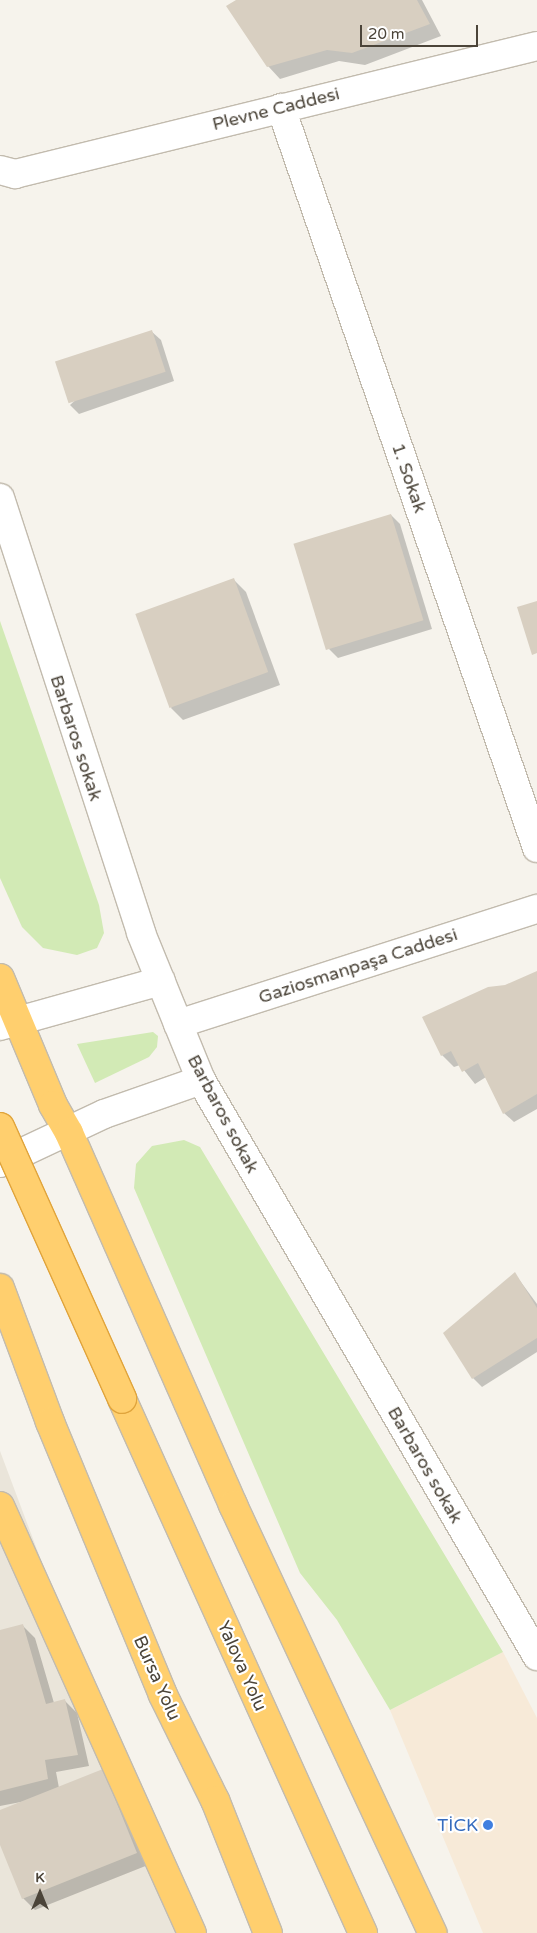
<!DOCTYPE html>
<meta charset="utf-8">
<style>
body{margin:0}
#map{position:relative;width:537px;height:1933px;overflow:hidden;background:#f6f3ec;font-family:"Varela Round",sans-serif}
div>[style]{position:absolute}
.residential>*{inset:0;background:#eae5da}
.commercial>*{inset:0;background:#f7ead8}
.green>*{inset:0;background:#d2eab5}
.shadow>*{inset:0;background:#0003}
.building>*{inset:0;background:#d8cfc1;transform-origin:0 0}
.roads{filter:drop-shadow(1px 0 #c2bbae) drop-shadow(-1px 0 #c2bbae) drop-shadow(0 1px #c2bbae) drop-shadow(0 -1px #c2bbae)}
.street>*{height:28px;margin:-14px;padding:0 14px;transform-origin:14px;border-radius:14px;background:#fff}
.highway>*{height:28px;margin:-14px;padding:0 14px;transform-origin:14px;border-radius:14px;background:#ffcf6e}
.bridges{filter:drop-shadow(1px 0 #e0a43c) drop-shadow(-1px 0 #e0a43c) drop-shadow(0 1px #e0a43c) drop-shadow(0 -1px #e0a43c)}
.highway-bridge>*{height:28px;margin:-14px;padding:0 14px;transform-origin:14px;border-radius:14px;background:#ffcf6e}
.dots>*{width:14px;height:14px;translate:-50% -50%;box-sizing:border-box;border:2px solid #fff;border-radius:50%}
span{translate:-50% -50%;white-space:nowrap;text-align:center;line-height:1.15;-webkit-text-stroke:4.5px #fff;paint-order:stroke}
.street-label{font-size:18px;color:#4b4439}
.shop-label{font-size:18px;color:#366cbe}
.right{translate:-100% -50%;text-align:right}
.north{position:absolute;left:15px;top:1868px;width:50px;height:50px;-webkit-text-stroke:4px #fff;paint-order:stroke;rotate:0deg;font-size:14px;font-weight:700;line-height:20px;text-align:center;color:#4b4439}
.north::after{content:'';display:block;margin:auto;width:18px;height:22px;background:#4b4439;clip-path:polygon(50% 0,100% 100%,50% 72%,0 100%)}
.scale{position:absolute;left:360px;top:25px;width:118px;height:22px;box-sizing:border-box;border:2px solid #4b4439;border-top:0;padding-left:6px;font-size:15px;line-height:18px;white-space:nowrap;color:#4b4439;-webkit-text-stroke:4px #fff;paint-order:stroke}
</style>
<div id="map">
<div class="residential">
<div style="clip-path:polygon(0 1451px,181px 1933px,0 1933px)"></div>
</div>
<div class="commercial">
<div style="clip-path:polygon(503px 1652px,537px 1718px,537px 1933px,483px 1933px,390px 1710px)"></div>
</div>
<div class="green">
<div style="clip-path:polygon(0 621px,99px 905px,104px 933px,97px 948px,77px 955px,43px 948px,22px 927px,0 878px)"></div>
<div style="clip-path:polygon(153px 1032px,158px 1036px,157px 1047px,149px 1057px,95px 1083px,77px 1044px)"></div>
<div style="clip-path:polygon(184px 1140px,200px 1147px,503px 1652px,390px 1710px,337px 1620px,300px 1573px,134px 1188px,136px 1164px,152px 1146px)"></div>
</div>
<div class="shadow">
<div style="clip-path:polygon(239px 0,422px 0,441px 36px,365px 65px,339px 61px,280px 79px,268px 66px)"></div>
<div style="clip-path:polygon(151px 331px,161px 340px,174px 381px,79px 414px,70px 405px)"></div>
<div style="clip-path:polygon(391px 515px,400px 524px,432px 629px,338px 658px,329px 649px)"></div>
<div style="clip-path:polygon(234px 580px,246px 592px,280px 685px,183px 720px,171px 708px)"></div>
<div style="clip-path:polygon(537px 973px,537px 1109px,514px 1122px,504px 1113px,486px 1077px,475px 1084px,460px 1065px,454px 1067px,442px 1055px,506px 986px)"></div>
<div style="clip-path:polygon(515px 1274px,537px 1304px,537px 1352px,482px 1387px,473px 1378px)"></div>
<div style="clip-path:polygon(23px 1626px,35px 1638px,54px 1703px,65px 1701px,77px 1713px,89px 1766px,56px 1772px,59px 1788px,103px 1770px,115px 1782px,148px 1865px,35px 1910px,23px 1898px,0 1842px,0 1811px,26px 1801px,0 1806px,0 1631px)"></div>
</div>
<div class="building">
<div style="clip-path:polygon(236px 0,417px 0,430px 24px,352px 53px,327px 50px,267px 67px,226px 6px)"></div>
<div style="left:152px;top:330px;width:44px;height:102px;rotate:72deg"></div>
<div style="left:391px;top:514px;width:111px;height:102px;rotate:73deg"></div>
<div style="left:234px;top:578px;width:100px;height:105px;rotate:70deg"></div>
<div style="clip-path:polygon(537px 601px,537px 653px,532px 655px,517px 607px)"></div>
<div style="clip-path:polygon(537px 971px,537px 1094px,503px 1114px,478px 1063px,462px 1072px,451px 1051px,441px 1056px,422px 1017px,488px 987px,505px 985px)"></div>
<div style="clip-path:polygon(515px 1272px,537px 1308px,537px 1338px,472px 1379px,443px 1333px)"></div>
<div style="clip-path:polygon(23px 1624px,46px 1704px,65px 1699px,78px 1755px,45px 1760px,48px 1779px,0 1791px,0 1630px)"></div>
<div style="clip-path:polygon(103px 1769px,137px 1853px,22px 1899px,0 1845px,0 1810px)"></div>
</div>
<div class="roads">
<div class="street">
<div style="left:281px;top:108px;width:783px;rotate:70.92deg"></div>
<div style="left:0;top:170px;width:16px;rotate:15deg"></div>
<div style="left:15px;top:174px;width:537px;rotate:-13.78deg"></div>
<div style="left:0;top:498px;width:457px;rotate:72deg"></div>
<div style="left:141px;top:933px;width:159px;rotate:67.8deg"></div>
<div style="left:201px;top:1080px;width:667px;rotate:59.74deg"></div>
<div style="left:178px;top:1024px;width:377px;rotate:-17.8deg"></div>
<div style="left:0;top:1026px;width:167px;rotate:-15.6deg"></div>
<div style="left:0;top:1163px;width:115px;rotate:-25.2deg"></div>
<div style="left:104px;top:1114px;width:103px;rotate:-19.3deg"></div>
</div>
<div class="highway">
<div style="left:0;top:978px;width:138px;rotate:67.3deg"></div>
<div style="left:53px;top:1105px;width:32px;rotate:60deg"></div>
<div style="left:69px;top:1133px;width:407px;rotate:66.2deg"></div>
<div style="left:233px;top:1505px;width:472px;rotate:65deg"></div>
<div style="left:0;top:1288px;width:143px;rotate:69.5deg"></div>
<div style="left:50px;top:1422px;width:295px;rotate:67.5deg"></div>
<div style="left:163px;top:1695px;width:117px;rotate:63.7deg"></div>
<div style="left:215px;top:1800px;width:143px;rotate:68.3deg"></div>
<div style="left:122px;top:1399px;width:586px;rotate:65.71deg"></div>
<div style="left:0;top:1506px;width:468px;rotate:65.8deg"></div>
</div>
</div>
<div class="bridges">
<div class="highway-bridge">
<div style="left:0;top:1127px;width:298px;rotate:65.8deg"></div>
</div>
</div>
<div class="dots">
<div style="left:488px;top:1825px;background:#3f7fe0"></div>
</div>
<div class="street-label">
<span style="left:276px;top:109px;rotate:-14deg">Plevne Caddesi</span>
<span style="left:409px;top:478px;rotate:71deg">1. Sokak</span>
<span style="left:76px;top:738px;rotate:72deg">Barbaros sokak</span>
<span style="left:358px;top:966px;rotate:-18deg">Gaziosmanpaşa Caddesi</span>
<span style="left:223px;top:1114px;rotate:62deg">Barbaros sokak</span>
<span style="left:425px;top:1465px;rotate:60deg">Barbaros sokak</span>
<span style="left:242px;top:1666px;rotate:66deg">Yalova Yolu</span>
<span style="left:157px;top:1678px;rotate:66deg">Bursa Yolu</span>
</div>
<div class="shop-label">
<span class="right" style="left:478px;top:1825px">TİCK</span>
</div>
<div class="north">K</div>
<div class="scale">20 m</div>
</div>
